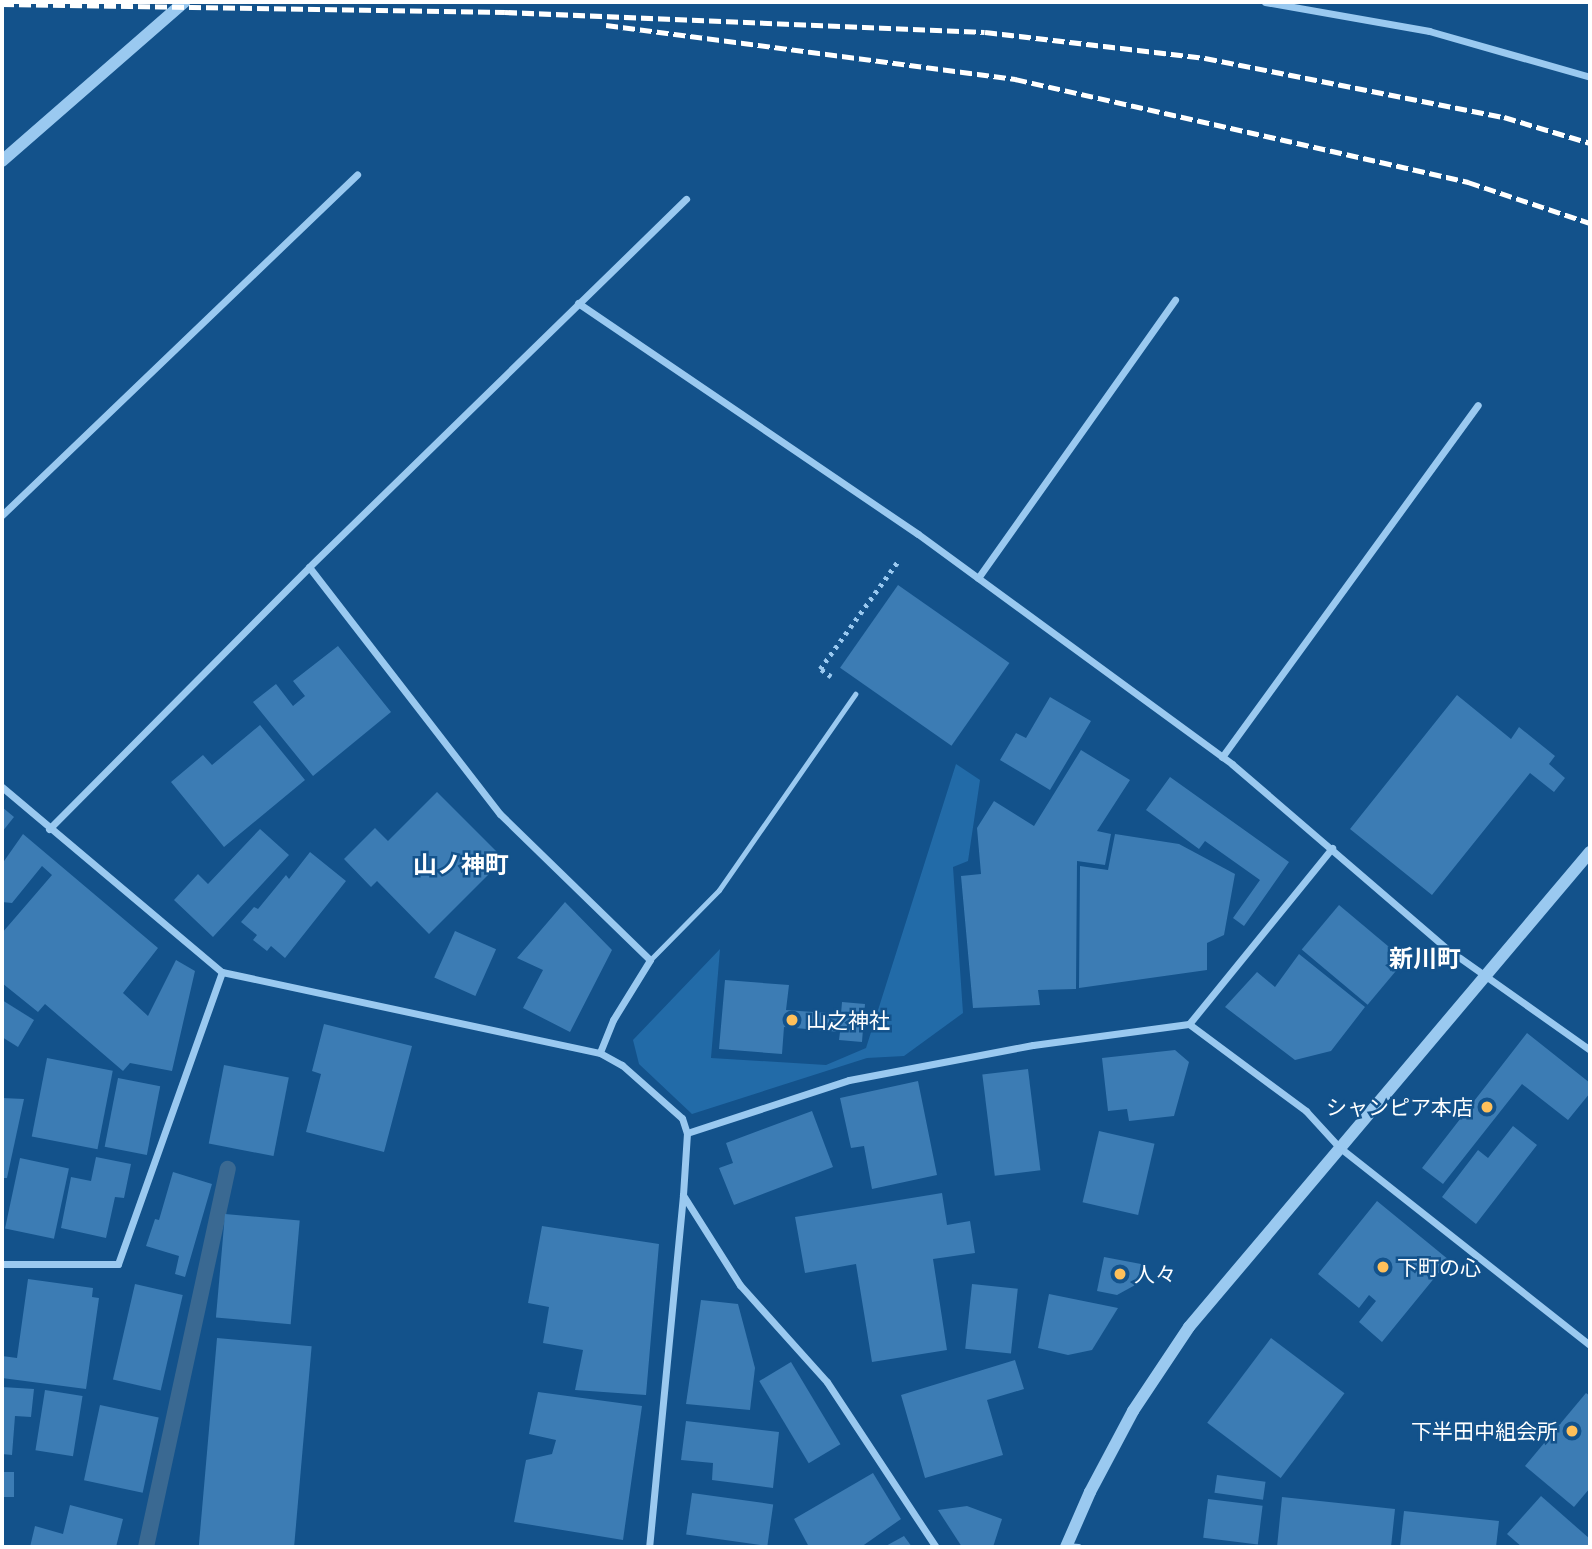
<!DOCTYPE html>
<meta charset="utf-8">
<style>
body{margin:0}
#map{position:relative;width:1592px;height:1549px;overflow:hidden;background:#13528b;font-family:Lato,"Noto Sans JP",sans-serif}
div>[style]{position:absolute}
.green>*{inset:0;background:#226ba8}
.stream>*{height:16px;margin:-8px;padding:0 8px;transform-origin:8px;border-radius:8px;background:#3a6992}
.building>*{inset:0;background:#3c7cb4;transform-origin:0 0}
.path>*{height:4.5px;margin-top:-2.25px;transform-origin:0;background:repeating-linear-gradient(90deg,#9ac9f0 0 3.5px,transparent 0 8.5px)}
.service>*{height:5px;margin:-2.5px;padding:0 2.5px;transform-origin:2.5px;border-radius:2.5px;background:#9ac9f0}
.minor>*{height:7px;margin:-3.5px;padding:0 3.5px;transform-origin:3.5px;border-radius:3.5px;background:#9ac9f0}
.tertiary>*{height:12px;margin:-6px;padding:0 6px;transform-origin:6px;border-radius:6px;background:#9ac9f0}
.rail>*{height:5px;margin-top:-2.5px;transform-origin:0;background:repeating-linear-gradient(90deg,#fff 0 12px,transparent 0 17px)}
.dots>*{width:19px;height:19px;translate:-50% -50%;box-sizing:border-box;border:4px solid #13528b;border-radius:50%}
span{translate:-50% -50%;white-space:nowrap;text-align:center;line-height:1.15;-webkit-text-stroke:5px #13528b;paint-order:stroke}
.poi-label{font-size:21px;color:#fff}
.left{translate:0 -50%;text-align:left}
.right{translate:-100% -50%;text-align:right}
.quarter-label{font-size:24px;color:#fff;font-weight:700}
.frame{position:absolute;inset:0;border:4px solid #fff;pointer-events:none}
</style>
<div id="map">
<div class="green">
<div style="clip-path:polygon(956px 764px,980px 780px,968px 861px,953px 867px,963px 1013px,904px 1056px,867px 1058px,692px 1114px,639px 1064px,633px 1040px,720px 949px,711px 1058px,826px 1065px,866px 1048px)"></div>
</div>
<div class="stream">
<div style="left:146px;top:1547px;width:387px;rotate:-77.8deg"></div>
</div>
<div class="building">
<div style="left:898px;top:585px;width:136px;height:101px;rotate:35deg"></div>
<div style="clip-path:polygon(338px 646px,391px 712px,313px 776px,253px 702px,276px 684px,293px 706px,305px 696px,293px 681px)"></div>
<div style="clip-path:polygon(1457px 695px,1511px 739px,1519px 727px,1555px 756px,1549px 764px,1565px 778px,1554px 792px,1530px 773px,1432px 895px,1350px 829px)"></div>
<div style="clip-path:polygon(1050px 697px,1091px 721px,1050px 790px,1000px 760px,1016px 733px,1026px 738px)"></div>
<div style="clip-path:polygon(260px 725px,305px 780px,224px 847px,171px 782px,203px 755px,212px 765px)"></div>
<div style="clip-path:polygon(1081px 750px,1130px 780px,1097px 831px,1111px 834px,1105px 865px,1077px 861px,1076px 989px,1038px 990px,1040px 1005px,973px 1008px,961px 876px,981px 874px,977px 828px,994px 801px,1034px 826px)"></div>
<div style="clip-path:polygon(1170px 777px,1289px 862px,1244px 926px,1233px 918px,1260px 880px,1205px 841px,1199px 849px,1146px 810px)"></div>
<div style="clip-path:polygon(437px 792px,504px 859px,429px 934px,377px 881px,371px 887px,344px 859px,375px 828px,388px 841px)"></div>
<div style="clip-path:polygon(2px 807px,14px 817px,2px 832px)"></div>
<div style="clip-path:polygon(260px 829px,289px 855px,213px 937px,174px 900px,198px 874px,208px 884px)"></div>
<div style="clip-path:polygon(23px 834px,158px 948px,123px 993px,148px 1016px,176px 960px,195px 971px,172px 1071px,130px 1063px,123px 1071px,45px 1004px,38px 1012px,2px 983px,2px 933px,52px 875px,42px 866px,12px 903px,2px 902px,2px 864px)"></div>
<div style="clip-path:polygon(1115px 834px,1179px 844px,1235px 874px,1224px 935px,1207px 943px,1207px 970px,1079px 988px,1080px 866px,1108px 870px)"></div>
<div style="clip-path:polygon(310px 852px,346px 881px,285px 958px,271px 946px,267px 951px,253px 940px,257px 935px,241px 922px,254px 907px,258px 909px,286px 875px,289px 879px)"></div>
<div style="clip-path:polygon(565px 902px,612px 950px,570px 1032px,523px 1008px,543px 970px,517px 958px)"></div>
<div style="left:1339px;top:905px;width:86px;height:58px;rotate:40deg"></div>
<div style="left:455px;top:931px;width:45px;height:51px;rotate:24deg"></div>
<div style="clip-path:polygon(1299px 954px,1365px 1007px,1331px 1051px,1295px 1060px,1225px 1007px,1257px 972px,1275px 987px)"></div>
<div style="clip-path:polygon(725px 980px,789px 985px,786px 1010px,841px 1014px,842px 1002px,865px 1004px,862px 1042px,839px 1040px,840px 1032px,784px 1027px,782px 1054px,719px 1049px)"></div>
<div style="clip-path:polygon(2px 1000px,34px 1020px,18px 1047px,2px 1037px)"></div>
<div style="clip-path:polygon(324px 1024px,412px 1046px,384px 1152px,306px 1132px,321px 1074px,312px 1071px)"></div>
<div style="clip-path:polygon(1527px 1033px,1590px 1083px,1590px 1093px,1568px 1120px,1522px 1084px,1443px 1184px,1422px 1168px)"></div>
<div style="clip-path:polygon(1175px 1050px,1189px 1062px,1174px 1116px,1129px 1121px,1127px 1109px,1108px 1111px,1102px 1058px)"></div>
<div style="left:47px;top:1058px;width:67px;height:80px;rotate:11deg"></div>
<div style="left:224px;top:1065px;width:66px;height:80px;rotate:11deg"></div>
<div style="left:1028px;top:1069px;width:102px;height:46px;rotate:83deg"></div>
<div style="left:118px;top:1078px;width:43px;height:70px;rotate:11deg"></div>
<div style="clip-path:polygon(918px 1081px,937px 1175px,872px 1189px,864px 1146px,851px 1148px,840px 1098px)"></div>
<div style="clip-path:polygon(2px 1098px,24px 1099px,7px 1178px,2px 1178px)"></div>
<div style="clip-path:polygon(812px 1111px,833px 1167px,734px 1205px,719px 1168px,733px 1163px,726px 1143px)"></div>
<div style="clip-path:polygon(1513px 1126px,1537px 1145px,1476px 1224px,1442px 1197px,1478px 1150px,1488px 1158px)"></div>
<div style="left:1099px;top:1131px;width:57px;height:73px;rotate:13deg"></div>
<div style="clip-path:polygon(96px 1157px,131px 1164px,124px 1198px,115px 1197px,106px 1238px,61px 1228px,71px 1177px,91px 1181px)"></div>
<div style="left:20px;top:1158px;width:50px;height:72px;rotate:12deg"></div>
<div style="clip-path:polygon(173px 1172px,212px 1184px,185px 1277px,175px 1274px,179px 1256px,146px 1246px,155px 1219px,159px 1220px)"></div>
<div style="clip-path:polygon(942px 1193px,947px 1225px,970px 1221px,975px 1253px,933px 1259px,947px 1350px,872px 1362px,856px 1264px,805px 1273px,795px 1217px)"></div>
<div style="clip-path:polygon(1377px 1201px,1449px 1260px,1382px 1342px,1359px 1322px,1376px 1301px,1369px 1295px,1359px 1308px,1318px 1274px)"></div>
<div style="left:225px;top:1214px;width:75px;height:104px;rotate:5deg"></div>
<div style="clip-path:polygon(542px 1226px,659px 1244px,646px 1395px,575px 1390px,583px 1350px,543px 1343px,549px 1307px,528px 1303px)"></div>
<div style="clip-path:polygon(1104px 1257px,1141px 1264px,1137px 1284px,1117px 1295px,1097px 1291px)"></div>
<div style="clip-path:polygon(28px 1279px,93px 1288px,92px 1297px,99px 1298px,86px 1389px,2px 1378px,2px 1356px,17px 1358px)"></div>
<div style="left:135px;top:1284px;width:49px;height:98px;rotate:13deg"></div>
<div style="left:972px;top:1284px;width:46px;height:65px;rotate:6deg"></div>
<div style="clip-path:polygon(1049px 1294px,1118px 1308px,1092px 1350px,1068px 1355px,1038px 1348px)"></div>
<div style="clip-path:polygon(701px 1300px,738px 1304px,755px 1368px,750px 1410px,686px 1404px)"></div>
<div style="left:217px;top:1338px;width:95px;height:210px;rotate:5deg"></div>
<div style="left:1271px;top:1338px;width:92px;height:106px;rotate:37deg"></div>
<div style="clip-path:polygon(1015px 1360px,1024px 1389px,987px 1400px,1003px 1455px,925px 1478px,901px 1395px)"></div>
<div style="left:791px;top:1362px;width:96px;height:37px;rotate:59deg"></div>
<div style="clip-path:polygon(2px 1387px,34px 1389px,31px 1417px,15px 1416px,12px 1455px,2px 1454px)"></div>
<div style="left:45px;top:1390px;width:38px;height:61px;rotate:9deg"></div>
<div style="clip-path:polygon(538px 1392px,642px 1406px,623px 1540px,514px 1522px,526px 1460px,552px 1454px,556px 1440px,529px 1434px)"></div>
<div style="clip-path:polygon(1586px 1393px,1590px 1396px,1590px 1488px,1574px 1507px,1525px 1466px)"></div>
<div style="left:100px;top:1405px;width:60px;height:77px;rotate:12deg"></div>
<div style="clip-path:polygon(686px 1421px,779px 1432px,773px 1488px,712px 1480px,713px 1463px,681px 1460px)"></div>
<div style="left:2px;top:1472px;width:12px;height:25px"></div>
<div style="clip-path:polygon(873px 1473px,901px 1519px,861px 1547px,809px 1547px,794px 1519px)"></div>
<div style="left:1217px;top:1475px;width:49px;height:18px;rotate:8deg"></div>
<div style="left:692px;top:1493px;width:82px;height:42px;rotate:8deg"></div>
<div style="clip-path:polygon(1541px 1496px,1590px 1539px,1590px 1547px,1522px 1547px,1507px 1534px)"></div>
<div style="clip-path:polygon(1282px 1497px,1395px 1509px,1391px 1547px,1277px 1547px)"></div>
<div style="left:1208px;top:1499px;width:55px;height:39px;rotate:7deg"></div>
<div style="clip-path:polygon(70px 1505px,123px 1519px,116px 1547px,30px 1547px,35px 1526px,63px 1534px)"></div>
<div style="clip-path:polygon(967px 1506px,1002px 1519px,993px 1547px,962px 1547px,938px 1510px)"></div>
<div style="clip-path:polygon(1404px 1511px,1499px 1521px,1496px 1547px,1400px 1547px)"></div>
<div style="clip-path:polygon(904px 1536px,912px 1547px,884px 1547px)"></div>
</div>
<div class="path">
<div style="left:831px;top:677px;width:14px;rotate:-144deg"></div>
<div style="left:820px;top:669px;width:135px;rotate:-54.1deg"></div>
</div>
<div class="service">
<div style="left:650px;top:960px;width:98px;rotate:-45.4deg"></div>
<div style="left:719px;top:890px;width:239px;rotate:-55.2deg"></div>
</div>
<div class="minor">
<div style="left:1265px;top:2px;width:167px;rotate:10deg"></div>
<div style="left:1429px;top:31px;width:167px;rotate:15.9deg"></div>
<div style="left:578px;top:303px;width:411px;rotate:34.2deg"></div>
<div style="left:918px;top:534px;width:389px;rotate:36.2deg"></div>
<div style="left:1232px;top:764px;width:282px;rotate:40.7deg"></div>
<div style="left:1446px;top:948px;width:176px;rotate:35.3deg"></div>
<div style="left:2px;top:515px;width:492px;rotate:-43.8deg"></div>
<div style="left:309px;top:567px;width:312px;rotate:52.3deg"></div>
<div style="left:500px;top:814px;width:209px;rotate:44.2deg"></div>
<div style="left:650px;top:960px;width:70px;rotate:121.7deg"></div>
<div style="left:613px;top:1020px;width:35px;rotate:112deg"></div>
<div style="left:978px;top:578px;width:341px;rotate:-54.7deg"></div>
<div style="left:1222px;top:757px;width:435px;rotate:-54deg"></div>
<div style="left:2px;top:787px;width:287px;rotate:40.1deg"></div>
<div style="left:222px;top:972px;width:387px;rotate:12.1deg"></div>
<div style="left:600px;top:1053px;width:25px;rotate:29deg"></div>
<div style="left:622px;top:1065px;width:80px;rotate:41.5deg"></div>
<div style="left:682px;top:1118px;width:16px;rotate:72deg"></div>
<div style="left:687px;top:1133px;width:62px;rotate:93.7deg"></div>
<div style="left:683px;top:1195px;width:354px;rotate:95.5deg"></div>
<div style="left:49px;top:829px;width:369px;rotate:-45.2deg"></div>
<div style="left:309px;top:567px;width:527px;rotate:-44.31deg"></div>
<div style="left:1189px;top:1024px;width:227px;rotate:-50.9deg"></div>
<div style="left:687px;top:1133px;width:170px;rotate:-18.1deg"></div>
<div style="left:849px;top:1080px;width:187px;rotate:-10.8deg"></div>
<div style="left:1033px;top:1045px;width:157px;rotate:-7.7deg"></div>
<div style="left:1189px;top:1024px;width:146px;rotate:36.6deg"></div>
<div style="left:1306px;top:1111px;width:49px;rotate:47.5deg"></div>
<div style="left:1339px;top:1147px;width:320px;rotate:38.3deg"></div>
<div style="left:683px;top:1195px;width:107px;rotate:57.7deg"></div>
<div style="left:740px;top:1285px;width:130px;rotate:48.1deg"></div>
<div style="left:827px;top:1382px;width:198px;rotate:56.6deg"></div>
<div style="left:2px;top:1264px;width:116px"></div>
<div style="left:118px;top:1264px;width:310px;rotate:-70.4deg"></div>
<div style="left:1066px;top:1546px;width:12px;rotate:5deg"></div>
</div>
<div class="tertiary">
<div style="left:2px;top:161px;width:242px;rotate:-41.1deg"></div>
<div style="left:1066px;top:1547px;width:60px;rotate:-66.4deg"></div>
<div style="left:1090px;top:1492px;width:92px;rotate:-62deg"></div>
<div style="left:1133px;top:1411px;width:101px;rotate:-56.3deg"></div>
<div style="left:1189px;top:1327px;width:622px;rotate:-49.83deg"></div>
</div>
<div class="rail">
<div style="left:2px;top:4px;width:503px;rotate:0.91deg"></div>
<div style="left:505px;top:12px;width:480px;rotate:2.4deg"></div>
<div style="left:985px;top:32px;width:222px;rotate:6.7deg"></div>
<div style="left:1205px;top:58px;width:305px;rotate:11.2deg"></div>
<div style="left:1504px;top:117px;width:90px;rotate:16.8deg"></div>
<div style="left:606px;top:25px;width:413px;rotate:7.5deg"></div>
<div style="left:1015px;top:79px;width:465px;rotate:12.8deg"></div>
<div style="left:1468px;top:182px;width:129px;rotate:18.6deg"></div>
</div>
<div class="dots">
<div style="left:792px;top:1020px;background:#ffc05a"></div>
<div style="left:1487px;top:1107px;background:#ffc05a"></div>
<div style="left:1383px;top:1267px;background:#ffc05a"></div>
<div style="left:1120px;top:1274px;background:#ffc05a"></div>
<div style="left:1572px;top:1431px;background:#ffc05a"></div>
</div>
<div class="poi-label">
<span class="left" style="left:806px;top:1020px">山之神社</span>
<span class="right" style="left:1473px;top:1107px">シャンピア本店</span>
<span class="left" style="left:1397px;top:1267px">下町の心</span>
<span class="left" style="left:1134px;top:1274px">人々</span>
<span class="right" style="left:1558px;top:1431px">下半田中組会所</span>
</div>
<div class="quarter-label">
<span style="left:461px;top:864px">山ノ神町</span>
<span style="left:1425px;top:958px">新川町</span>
</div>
<div class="frame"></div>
</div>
